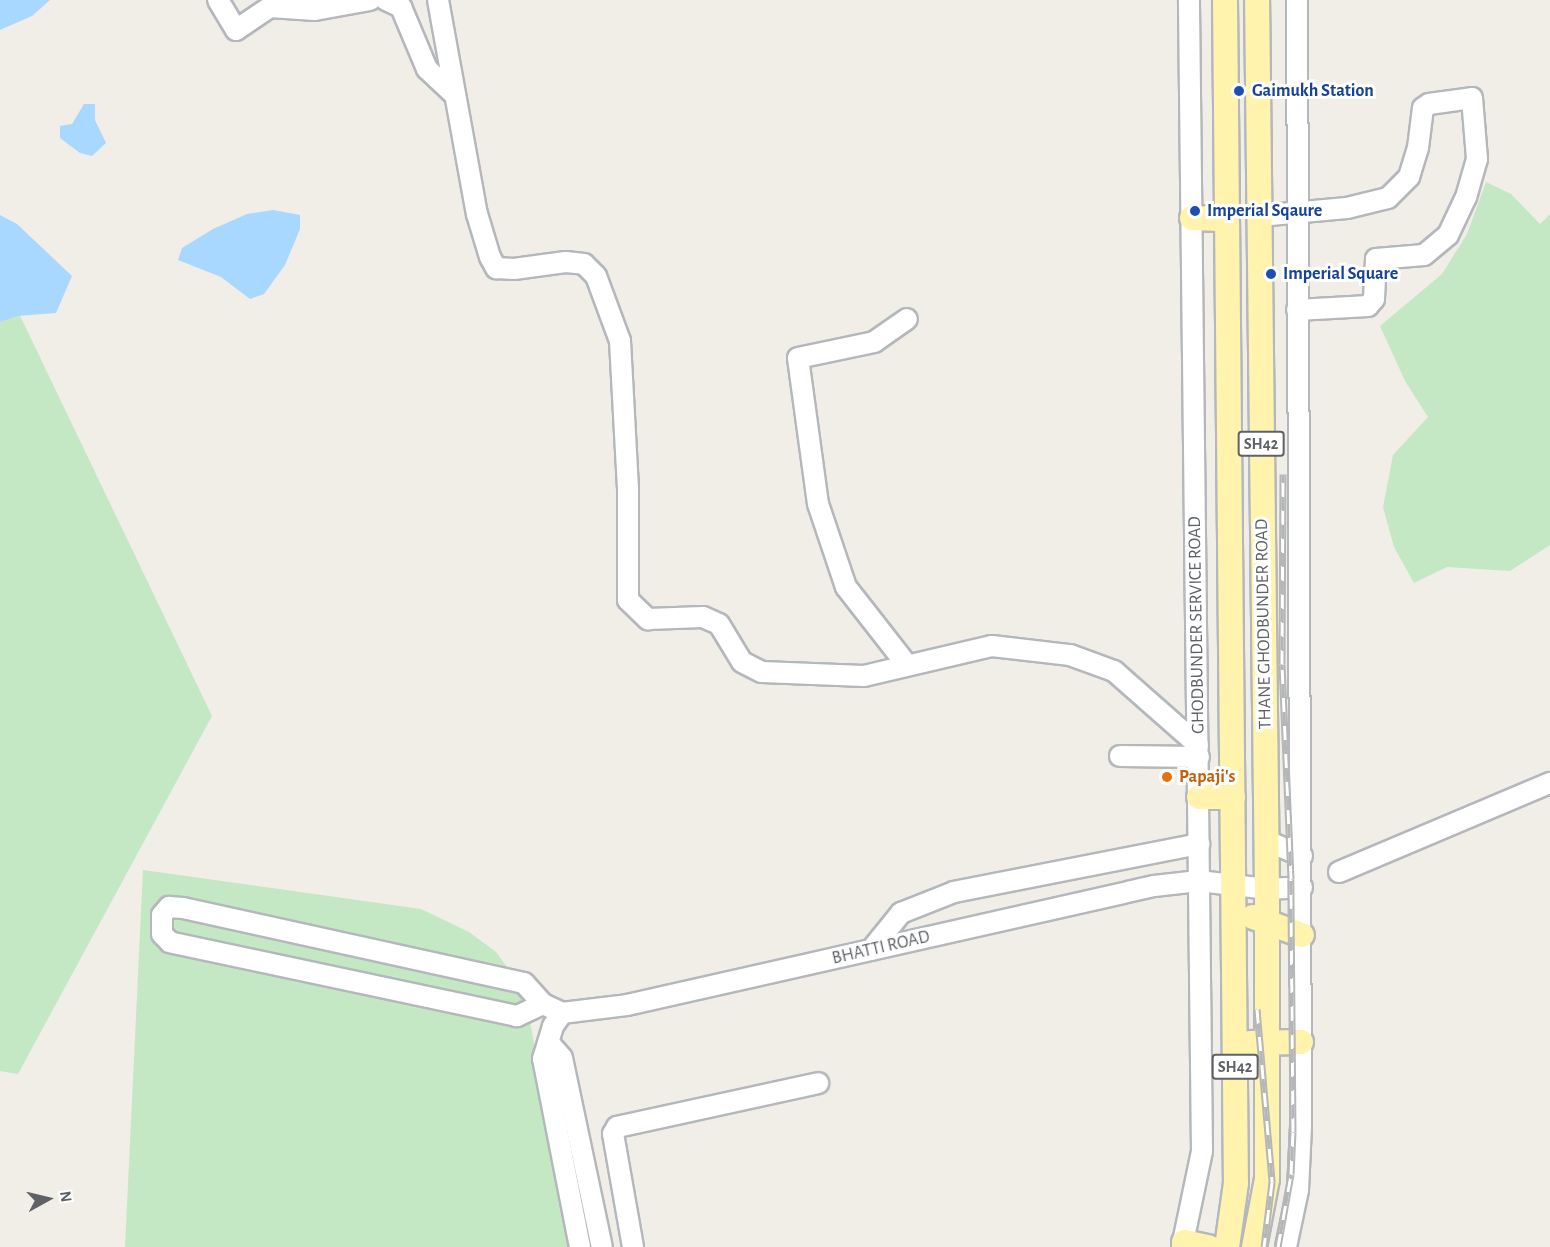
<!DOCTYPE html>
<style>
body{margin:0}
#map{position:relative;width:1550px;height:1247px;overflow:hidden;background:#f0eee7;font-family:"Alegreya Sans",sans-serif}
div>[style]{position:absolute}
.green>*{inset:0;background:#c4e7c4}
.water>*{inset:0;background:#a8d8ff}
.roads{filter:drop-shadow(2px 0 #b4b7bb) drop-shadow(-2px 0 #b4b7bb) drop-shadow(0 2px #b4b7bb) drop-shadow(0 -2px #b4b7bb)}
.minor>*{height:20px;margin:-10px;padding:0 10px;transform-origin:10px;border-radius:10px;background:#fff}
.major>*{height:24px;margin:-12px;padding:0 12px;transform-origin:12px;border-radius:12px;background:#fff3ad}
.rail>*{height:7px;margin-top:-3.5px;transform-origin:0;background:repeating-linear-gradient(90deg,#fff 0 14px,#b5b6b7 0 28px);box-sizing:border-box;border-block:2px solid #b5b6b7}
.dots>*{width:16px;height:16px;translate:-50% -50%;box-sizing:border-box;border:3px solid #fff;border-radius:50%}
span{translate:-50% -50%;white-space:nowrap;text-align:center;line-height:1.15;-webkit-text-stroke:6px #fff;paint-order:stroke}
.shield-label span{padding:2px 4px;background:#fff;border:2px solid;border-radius:4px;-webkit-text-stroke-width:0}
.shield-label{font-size:16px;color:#5e6267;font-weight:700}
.transit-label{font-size:18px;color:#164399;font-weight:700}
.left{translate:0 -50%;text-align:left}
.street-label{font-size:18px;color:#5e6267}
.food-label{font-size:18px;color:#c56008;font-weight:700}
.north{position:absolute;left:18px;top:1169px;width:60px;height:60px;-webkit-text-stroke:4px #fff;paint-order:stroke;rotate:82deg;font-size:16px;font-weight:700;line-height:24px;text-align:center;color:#5e6267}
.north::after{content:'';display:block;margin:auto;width:21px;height:27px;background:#5e6267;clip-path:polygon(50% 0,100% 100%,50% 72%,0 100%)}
</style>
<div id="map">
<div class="green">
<div style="clip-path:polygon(1486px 182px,1511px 194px,1540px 224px,1550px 214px,1550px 545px,1510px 571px,1447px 567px,1414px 583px,1394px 547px,1383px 507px,1393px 455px,1428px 417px,1405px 381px,1380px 326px,1442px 274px,1467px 234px)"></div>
<div style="clip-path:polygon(0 274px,212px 716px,18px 1074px,0 1071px)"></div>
<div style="clip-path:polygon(143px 870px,421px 909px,469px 932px,496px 952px,515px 978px,529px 1016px,571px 1247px,125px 1247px)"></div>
</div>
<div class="water">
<div style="clip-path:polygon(0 0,50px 0,32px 16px,0 30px)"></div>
<div style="clip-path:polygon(84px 104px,95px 104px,95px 120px,106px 143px,92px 156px,80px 153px,60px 138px,60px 126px,72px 124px)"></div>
<div style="clip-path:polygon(273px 210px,300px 215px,300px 229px,285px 265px,264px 294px,250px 299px,221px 277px,178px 260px,182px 248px,213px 229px,247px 214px)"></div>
<div style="clip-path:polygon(0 215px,17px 224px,72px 276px,56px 313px,17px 316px,0 322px)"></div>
</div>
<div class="roads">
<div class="minor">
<div style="left:218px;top:0;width:35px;rotate:59deg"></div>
<div style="left:236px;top:30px;width:41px;rotate:-34.1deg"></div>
<div style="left:270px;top:7px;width:45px;rotate:3.8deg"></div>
<div style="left:315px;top:10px;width:56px;rotate:-10.3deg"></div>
<div style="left:386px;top:0;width:17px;rotate:25deg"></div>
<div style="left:401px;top:7px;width:67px;rotate:67.2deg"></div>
<div style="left:427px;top:69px;width:38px;rotate:43deg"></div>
<div style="left:438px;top:0;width:218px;rotate:79.7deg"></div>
<div style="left:477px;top:214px;width:45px;rotate:73.2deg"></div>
<div style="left:490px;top:257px;width:13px;rotate:61deg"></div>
<div style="left:496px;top:268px;width:18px;rotate:3deg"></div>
<div style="left:514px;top:269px;width:52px;rotate:-7.7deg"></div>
<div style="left:566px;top:262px;width:18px;rotate:6deg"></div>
<div style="left:584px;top:264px;width:17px;rotate:45deg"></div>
<div style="left:596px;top:276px;width:69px;rotate:69.7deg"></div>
<div style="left:620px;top:341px;width:147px;rotate:86.9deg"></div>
<div style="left:628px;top:488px;width:112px;rotate:90deg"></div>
<div style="left:628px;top:600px;width:28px;rotate:44deg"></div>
<div style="left:648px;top:619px;width:55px;rotate:-2.1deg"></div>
<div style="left:703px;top:617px;width:17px;rotate:24deg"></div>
<div style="left:719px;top:624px;width:44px;rotate:58.8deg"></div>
<div style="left:742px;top:662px;width:22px;rotate:27deg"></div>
<div style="left:762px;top:672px;width:102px;rotate:2.2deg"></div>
<div style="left:864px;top:676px;width:131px;rotate:-13.2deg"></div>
<div style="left:992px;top:646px;width:79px;rotate:6.6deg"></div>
<div style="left:1070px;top:655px;width:47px;rotate:20deg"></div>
<div style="left:1114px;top:671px;width:112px;rotate:41.4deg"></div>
<div style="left:1259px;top:216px;width:88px;rotate:-5.2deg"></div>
<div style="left:1347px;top:208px;width:42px;rotate:-13.7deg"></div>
<div style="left:1388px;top:198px;width:30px;rotate:-45deg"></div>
<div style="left:1409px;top:177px;width:30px;rotate:-73deg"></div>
<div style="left:1418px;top:148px;width:40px;rotate:-82.9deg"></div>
<div style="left:1423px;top:108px;width:7px;rotate:-34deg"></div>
<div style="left:1429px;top:104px;width:43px;rotate:-7.9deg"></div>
<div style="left:1472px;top:98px;width:61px;rotate:85.3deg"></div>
<div style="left:1477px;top:159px;width:40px;rotate:106deg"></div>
<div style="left:1466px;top:197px;width:42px;rotate:115.3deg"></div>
<div style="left:1448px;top:235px;width:31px;rotate:140deg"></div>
<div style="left:1424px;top:255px;width:48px;rotate:175.2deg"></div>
<div style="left:1376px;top:259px;width:40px;rotate:92.9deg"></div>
<div style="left:1374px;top:299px;width:9px;rotate:131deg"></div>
<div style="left:1368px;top:306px;width:71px;rotate:176.8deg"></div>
<div style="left:907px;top:665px;width:99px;rotate:-128deg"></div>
<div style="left:846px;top:587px;width:88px;rotate:-108.6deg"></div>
<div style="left:818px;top:504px;width:147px;rotate:-97.8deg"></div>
<div style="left:798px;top:358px;width:78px;rotate:-11.9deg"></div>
<div style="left:874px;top:342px;width:40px;rotate:-34.9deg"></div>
<div style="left:1120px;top:756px;width:79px;rotate:0.7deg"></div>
<div style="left:1267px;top:841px;width:38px;rotate:23deg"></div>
<div style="left:1339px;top:872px;width:229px;rotate:-22.9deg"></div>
<div style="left:871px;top:950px;width:48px;rotate:-51deg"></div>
<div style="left:901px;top:913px;width:57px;rotate:-21.6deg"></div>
<div style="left:954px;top:892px;width:250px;rotate:-11.1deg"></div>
<div style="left:543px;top:1004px;width:29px;rotate:155deg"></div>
<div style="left:517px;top:1016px;width:355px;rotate:-168deg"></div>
<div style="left:170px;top:942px;width:11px;rotate:-135deg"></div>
<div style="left:162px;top:934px;width:19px;rotate:-90deg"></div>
<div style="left:162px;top:915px;width:11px;rotate:-49deg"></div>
<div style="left:169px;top:907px;width:14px;rotate:4deg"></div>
<div style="left:183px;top:908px;width:349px;rotate:12.4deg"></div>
<div style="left:524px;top:983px;width:28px;rotate:48deg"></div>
<div style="left:543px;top:1004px;width:21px;rotate:25deg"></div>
<div style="left:550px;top:1044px;width:18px;rotate:49deg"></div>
<div style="left:562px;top:1058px;width:193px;rotate:78.1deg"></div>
<div style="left:580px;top:1247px;width:192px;rotate:-101.1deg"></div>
<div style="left:543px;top:1059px;width:34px;rotate:-73deg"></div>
<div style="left:553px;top:1026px;width:16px;rotate:-55deg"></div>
<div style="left:562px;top:1013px;width:65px;rotate:-7deg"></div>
<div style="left:627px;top:1005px;width:540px;rotate:-12.72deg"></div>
<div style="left:1154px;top:886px;width:45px;rotate:-6.3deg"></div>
<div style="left:1199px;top:881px;width:68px;rotate:6.7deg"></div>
<div style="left:1267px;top:889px;width:35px;rotate:-3deg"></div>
<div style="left:633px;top:1247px;width:115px;rotate:-100deg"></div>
<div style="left:613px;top:1134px;width:8px;rotate:-60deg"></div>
<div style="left:617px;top:1127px;width:206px;rotate:-12.3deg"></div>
<div style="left:1182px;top:1247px;width:98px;rotate:-78.2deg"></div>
<div style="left:1202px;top:1151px;width:1151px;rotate:-90.65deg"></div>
<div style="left:1286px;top:1247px;width:58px;rotate:-78.1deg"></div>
<div style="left:1298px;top:1190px;width:64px;rotate:-87.3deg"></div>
<div style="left:1301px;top:1126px;width:1126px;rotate:-90.2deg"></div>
</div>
<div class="major">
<div style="left:1225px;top:0;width:1183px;rotate:89.47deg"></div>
<div style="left:1236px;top:1183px;width:65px;rotate:98deg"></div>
<div style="left:1192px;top:218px;width:35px;rotate:2deg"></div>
<div style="left:1199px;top:797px;width:34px"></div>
<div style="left:1253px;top:917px;width:52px;rotate:20.2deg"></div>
<div style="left:1250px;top:1043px;width:51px;rotate:-1.1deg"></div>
<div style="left:1184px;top:1242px;width:25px;rotate:12deg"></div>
<div style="left:1254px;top:1247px;width:69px;rotate:-79.2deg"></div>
<div style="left:1267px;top:1179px;width:290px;rotate:-90deg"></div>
<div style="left:1267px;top:889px;width:889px;rotate:-90.64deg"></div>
</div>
</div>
<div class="rail">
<div style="left:1257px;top:1009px;width:174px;rotate:85deg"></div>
<div style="left:1272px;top:1182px;width:65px;rotate:97deg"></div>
<div style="left:1278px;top:1247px;width:74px;rotate:-79.9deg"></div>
<div style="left:1291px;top:1174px;width:42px;rotate:-87.3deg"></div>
<div style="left:1293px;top:1132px;width:253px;rotate:-90.5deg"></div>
<div style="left:1291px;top:879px;width:215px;rotate:-92.4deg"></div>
<div style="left:1282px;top:664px;width:190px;rotate:-89.7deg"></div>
</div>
<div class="dots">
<div style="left:1239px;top:91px;background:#1a4fb4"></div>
<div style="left:1195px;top:211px;background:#1a4fb4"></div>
<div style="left:1271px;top:274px;background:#1a4fb4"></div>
<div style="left:1167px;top:777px;background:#e8710a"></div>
</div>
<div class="shield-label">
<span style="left:1261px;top:444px">SH42</span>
<span style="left:1235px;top:1067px">SH42</span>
</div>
<div class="transit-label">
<span class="left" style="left:1252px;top:91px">Gaimukh Station</span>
<span class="left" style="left:1207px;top:211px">Imperial Sqaure</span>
<span class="left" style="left:1283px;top:274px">Imperial Square</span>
</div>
<div class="street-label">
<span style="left:1264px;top:624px;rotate:-91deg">THANE GHODBUNDER ROAD</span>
<span style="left:1197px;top:625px;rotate:-91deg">GHODBUNDER SERVICE ROAD</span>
<span style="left:881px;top:948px;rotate:-13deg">BHATTI ROAD</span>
</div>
<div class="food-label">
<span class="left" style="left:1179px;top:777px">Papaji's</span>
</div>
<div class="north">N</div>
</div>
